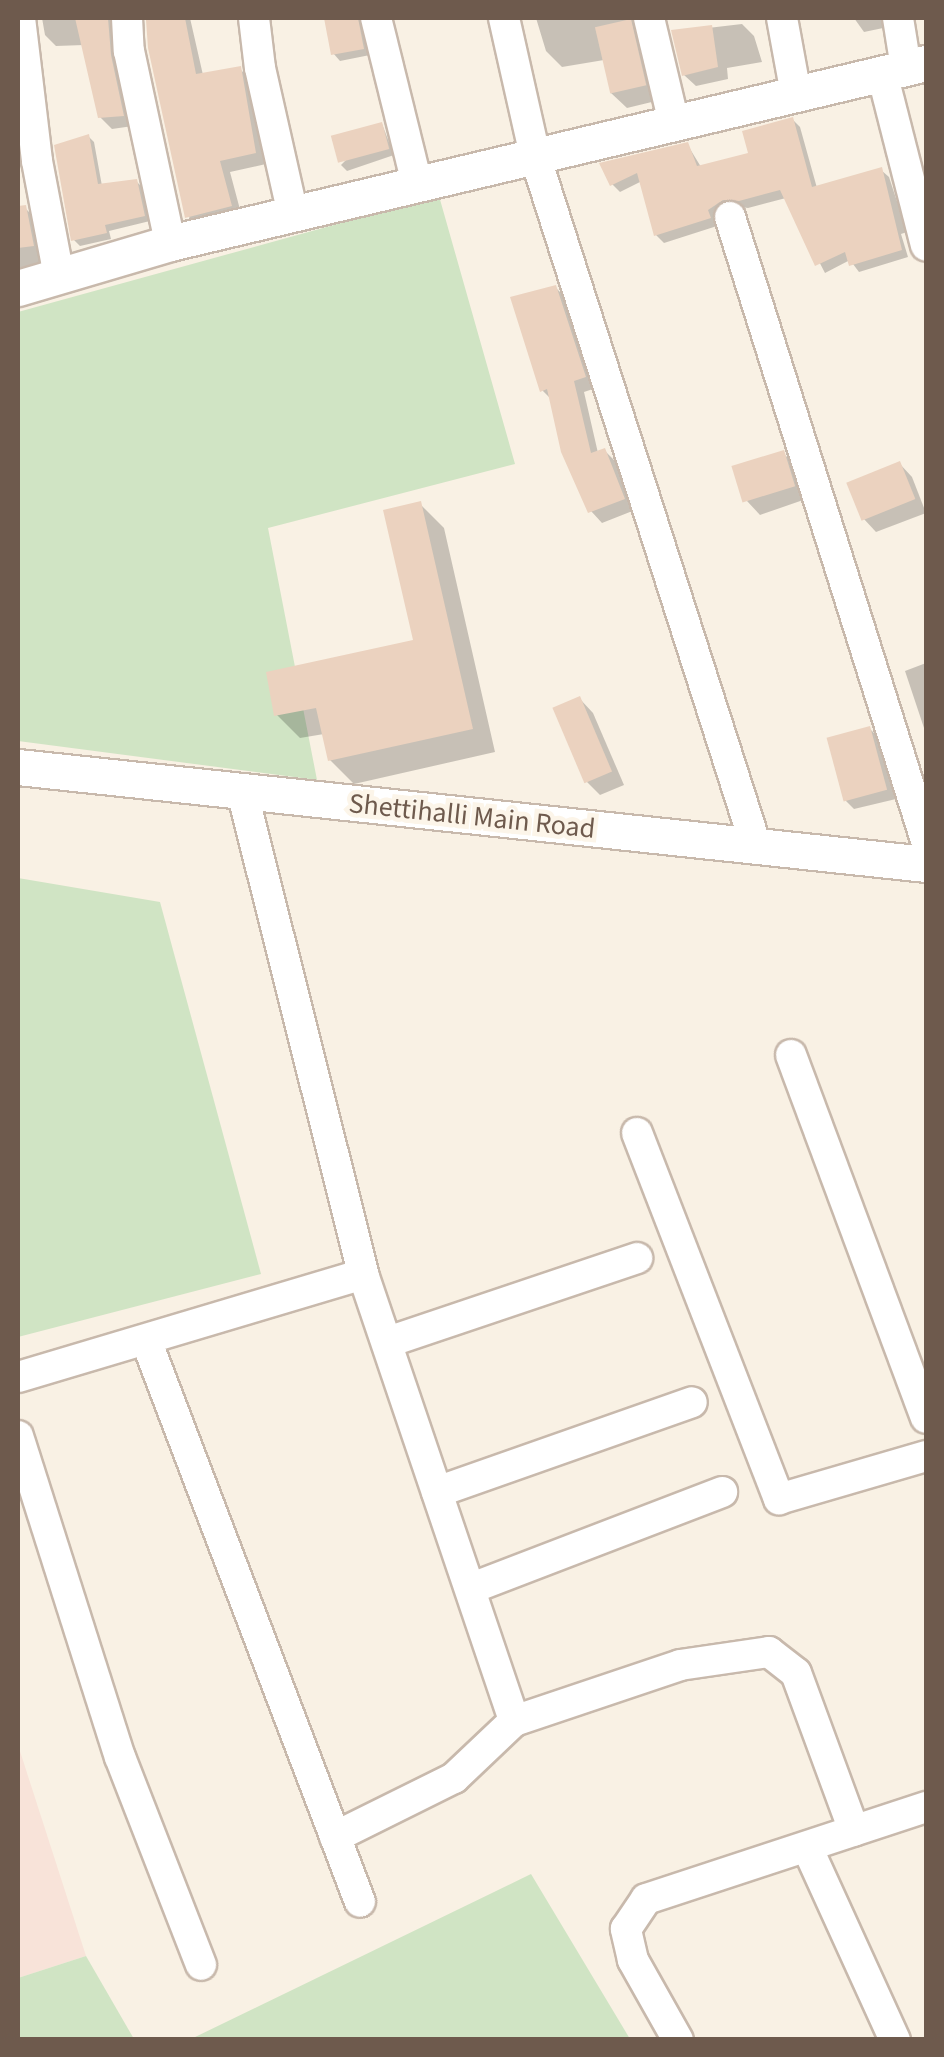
<!DOCTYPE html>
<style>
body{margin:0}
#map{position:relative;width:944px;height:2057px;overflow:hidden;background:#f9f1e4;font-family:"Source Sans 3",sans-serif}
div>[style]{position:absolute}
.commercial>*{inset:0;background:#f8e3d9}
.green>*{inset:0;background:#d0e4c4}
.shadow>*{inset:0;background:#0003}
.building>*{inset:0;background:#ebd2bf;transform-origin:0 0}
.roads{filter:drop-shadow(2px 0 #c8b9ac) drop-shadow(-2px 0 #c8b9ac) drop-shadow(0 2px #c8b9ac) drop-shadow(0 -2px #c8b9ac)}
.minor>*{height:30px;margin:-15px;padding:0 15px;transform-origin:15px;border-radius:15px;background:#fff}
.tertiary>*{height:35px;margin:-17.5px;padding:0 17.5px;transform-origin:17.5px;border-radius:17.5px;background:#fff}
span{translate:-50% -50%;white-space:nowrap;text-align:center;line-height:1.15;-webkit-text-stroke:9px #fcf5e9;paint-order:stroke}
.street-label{font-size:28px;color:#6e5a4d}
.frame{position:absolute;inset:0;border:20px solid #6e5a4d;pointer-events:none}
</style>
<div id="map">
<div class="commercial">
<div style="clip-path:polygon(18px 1745px,86px 1956px,18px 1978px)"></div>
</div>
<div class="green">
<div style="clip-path:polygon(439px 196px,515px 464px,268px 528px,317px 780px,18px 741px,18px 312px)"></div>
<div style="clip-path:polygon(18px 878px,160px 902px,261px 1274px,18px 1337px)"></div>
<div style="clip-path:polygon(531px 1874px,630px 2039px,191px 2039px)"></div>
<div style="clip-path:polygon(86px 1956px,134px 2039px,18px 2039px,18px 1978px)"></div>
</div>
<div class="shadow">
<div style="clip-path:polygon(42px 18px,127px 18px,133px 126px,112px 129px,100px 117px,84px 45px,56px 46px,45px 35px)"></div>
<div style="clip-path:polygon(147px 18px,190px 18px,203px 75px,240px 69px,251px 80px,266px 164px,230px 172px,242px 217px,199px 228px,188px 216px)"></div>
<div style="clip-path:polygon(326px 18px,368px 18px,370px 55px,340px 61px,333px 53px)"></div>
<div style="clip-path:polygon(536px 18px,643px 18px,660px 100px,627px 108px,611px 93px,604px 60px,562px 67px,546px 51px)"></div>
<div style="clip-path:polygon(854px 18px,892px 18px,888px 27px,864px 32px)"></div>
<div style="clip-path:polygon(742px 24px,754px 36px,762px 62px,727px 68px,728px 79px,696px 86px,684px 75px,674px 32px)"></div>
<div style="clip-path:polygon(792px 119px,800px 127px,817px 188px,881px 170px,889px 177px,907px 232px,901px 234px,908px 257px,859px 272px,850px 260px,825px 273px,786px 198px,748px 208px,732px 206px,715px 218px,717px 226px,664px 243px,656px 235px,642px 181px,620px 192px,612px 184px,687px 144px,701px 167px,752px 154px)"></div>
<div style="clip-path:polygon(382px 124px,394px 155px,347px 171px,341px 165px)"></div>
<div style="clip-path:polygon(88px 136px,94px 142px,102px 186px,136px 181px,142px 187px,150px 221px,109px 231px,111px 239px,80px 246px,74px 240px)"></div>
<div style="clip-path:polygon(18px 208px,25px 208px,38px 221px,44px 268px,18px 271px)"></div>
<div style="clip-path:polygon(556px 288px,567px 299px,596px 388px,584px 392px,598px 453px,605px 451px,616px 462px,635px 510px,602px 523px,591px 511px,552px 400px,542px 390px)"></div>
<div style="clip-path:polygon(783px 453px,796px 466px,806px 499px,760px 515px,747px 501px)"></div>
<div style="clip-path:polygon(899px 463px,912px 477px,926px 513px,876px 532px,863px 518px)"></div>
<div style="clip-path:polygon(420px 504px,444px 528px,495px 752px,354px 784px,330px 760px,324px 734px,300px 738px,276px 714px,416px 642px)"></div>
<div style="clip-path:polygon(926px 663px,926px 734px,905px 671px)"></div>
<div style="clip-path:polygon(580px 699px,593px 713px,624px 785px,600px 795px,587px 782px)"></div>
<div style="clip-path:polygon(870px 729px,880px 739px,896px 799px,854px 809px,844px 799px)"></div>
</div>
<div class="building">
<div style="clip-path:polygon(75px 18px,108px 18px,111px 55px,124px 116px,98px 118px)"></div>
<div style="clip-path:polygon(159px 18px,185px 18px,196px 74px,241px 66px,256px 153px,220px 161px,232px 206px,185px 218px,148px 48px,146px 20px)"></div>
<div style="clip-path:polygon(324px 18px,358px 18px,364px 49px,331px 55px)"></div>
<div style="left:631px;top:19px;width:68px;height:37px;rotate:77deg"></div>
<div style="clip-path:polygon(712px 25px,718px 67px,682px 76px,671px 30px)"></div>
<div style="clip-path:polygon(793px 117px,812px 187px,882px 167px,902px 250px,849px 266px,845px 252px,815px 266px,780px 190px,739px 201px,723px 200px,708px 210px,711px 218px,654px 236px,637px 173px,610px 186px,599px 163px,688px 142px,697px 166px,748px 153px,742px 131px)"></div>
<div style="left:382px;top:122px;width:28px;height:53px;rotate:75deg"></div>
<div style="clip-path:polygon(89px 134px,98px 184px,137px 179px,145px 216px,105px 225px,107px 233px,71px 241px,54px 145px)"></div>
<div style="clip-path:polygon(26px 205px,34px 246px,18px 248px,18px 206px)"></div>
<div style="clip-path:polygon(556px 285px,586px 377px,574px 381px,591px 453px,605px 448px,625px 499px,588px 513px,561px 452px,547px 389px,540px 392px,510px 297px)"></div>
<div style="left:784px;top:450px;width:38px;height:55px;rotate:73deg"></div>
<div style="left:900px;top:461px;width:41px;height:58px;rotate:68deg"></div>
<div style="clip-path:polygon(421px 501px,473px 729px,328px 761px,316px 708px,274px 716px,266px 672px,413px 640px,383px 510px)"></div>
<div style="left:580px;top:696px;width:82px;height:30px;rotate:67deg"></div>
<div style="left:870px;top:726px;width:66px;height:45px;rotate:75deg"></div>
</div>
<div class="roads">
<div class="minor">
<div style="left:20px;top:18px;width:144px;rotate:83.2deg"></div>
<div style="left:37px;top:161px;width:117px;rotate:79.2deg"></div>
<div style="left:127px;top:18px;width:33px;rotate:87deg"></div>
<div style="left:129px;top:51px;width:196px;rotate:77.9deg"></div>
<div style="left:254px;top:18px;width:50px;rotate:83.2deg"></div>
<div style="left:260px;top:68px;width:150px;rotate:77.3deg"></div>
<div style="left:376px;top:18px;width:171px;rotate:76.1deg"></div>
<div style="left:504px;top:18px;width:141px;rotate:77.3deg"></div>
<div style="left:535px;top:156px;width:725px;rotate:72.24deg"></div>
<div style="left:649px;top:18px;width:108px;rotate:76.6deg"></div>
<div style="left:782px;top:18px;width:77px;rotate:79.6deg"></div>
<div style="left:898px;top:18px;width:51px;rotate:80.9deg"></div>
<div style="left:882px;top:73px;width:178px;rotate:75.7deg"></div>
<div style="left:730px;top:217px;width:653px;rotate:72.54deg"></div>
<div style="left:242px;top:791px;width:498px;rotate:75.9deg"></div>
<div style="left:363px;top:1274px;width:472px;rotate:71.3deg"></div>
<div style="left:791px;top:1055px;width:387px;rotate:69.6deg"></div>
<div style="left:637px;top:1133px;width:393px;rotate:68.8deg"></div>
<div style="left:779px;top:1499px;width:153px;rotate:-16.3deg"></div>
<div style="left:146px;top:1340px;width:601px;rotate:69.15deg"></div>
<div style="left:388px;top:1342px;width:263px;rotate:-18.6deg"></div>
<div style="left:18px;top:1377px;width:360px;rotate:-16.6deg"></div>
<div style="left:18px;top:1436px;width:337px;rotate:72.4deg"></div>
<div style="left:120px;top:1757px;width:223px;rotate:68.7deg"></div>
<div style="left:437px;top:1492px;width:270px;rotate:-19.4deg"></div>
<div style="left:472px;top:1588px;width:268px;rotate:-21deg"></div>
<div style="left:335px;top:1837px;width:133px;rotate:-26.4deg"></div>
<div style="left:454px;top:1778px;width:83px;rotate:-43.5deg"></div>
<div style="left:514px;top:1721px;width:175px;rotate:-18.6deg"></div>
<div style="left:680px;top:1665px;width:90px;rotate:-8.3deg"></div>
<div style="left:769px;top:1652px;width:34px;rotate:38deg"></div>
<div style="left:796px;top:1673px;width:168px;rotate:69.8deg"></div>
<div style="left:807px;top:1847px;width:212px;rotate:65.5deg"></div>
<div style="left:678px;top:2040px;width:92px;rotate:-119.4deg"></div>
<div style="left:633px;top:1960px;width:32px;rotate:-103deg"></div>
<div style="left:626px;top:1929px;width:36px;rotate:-56deg"></div>
<div style="left:646px;top:1899px;width:295px;rotate:-18.2deg"></div>
</div>
<div class="tertiary">
<div style="left:18px;top:288px;width:159px;rotate:-16.5deg"></div>
<div style="left:170px;top:243px;width:777px;rotate:-13.39deg"></div>
<div style="left:18px;top:767px;width:913px;rotate:6.1deg"></div>
</div>
</div>
<div class="street-label">
<span style="left:472px;top:816px;rotate:6deg">Shettihalli Main Road</span>
</div>
<div class="frame"></div>
</div>
